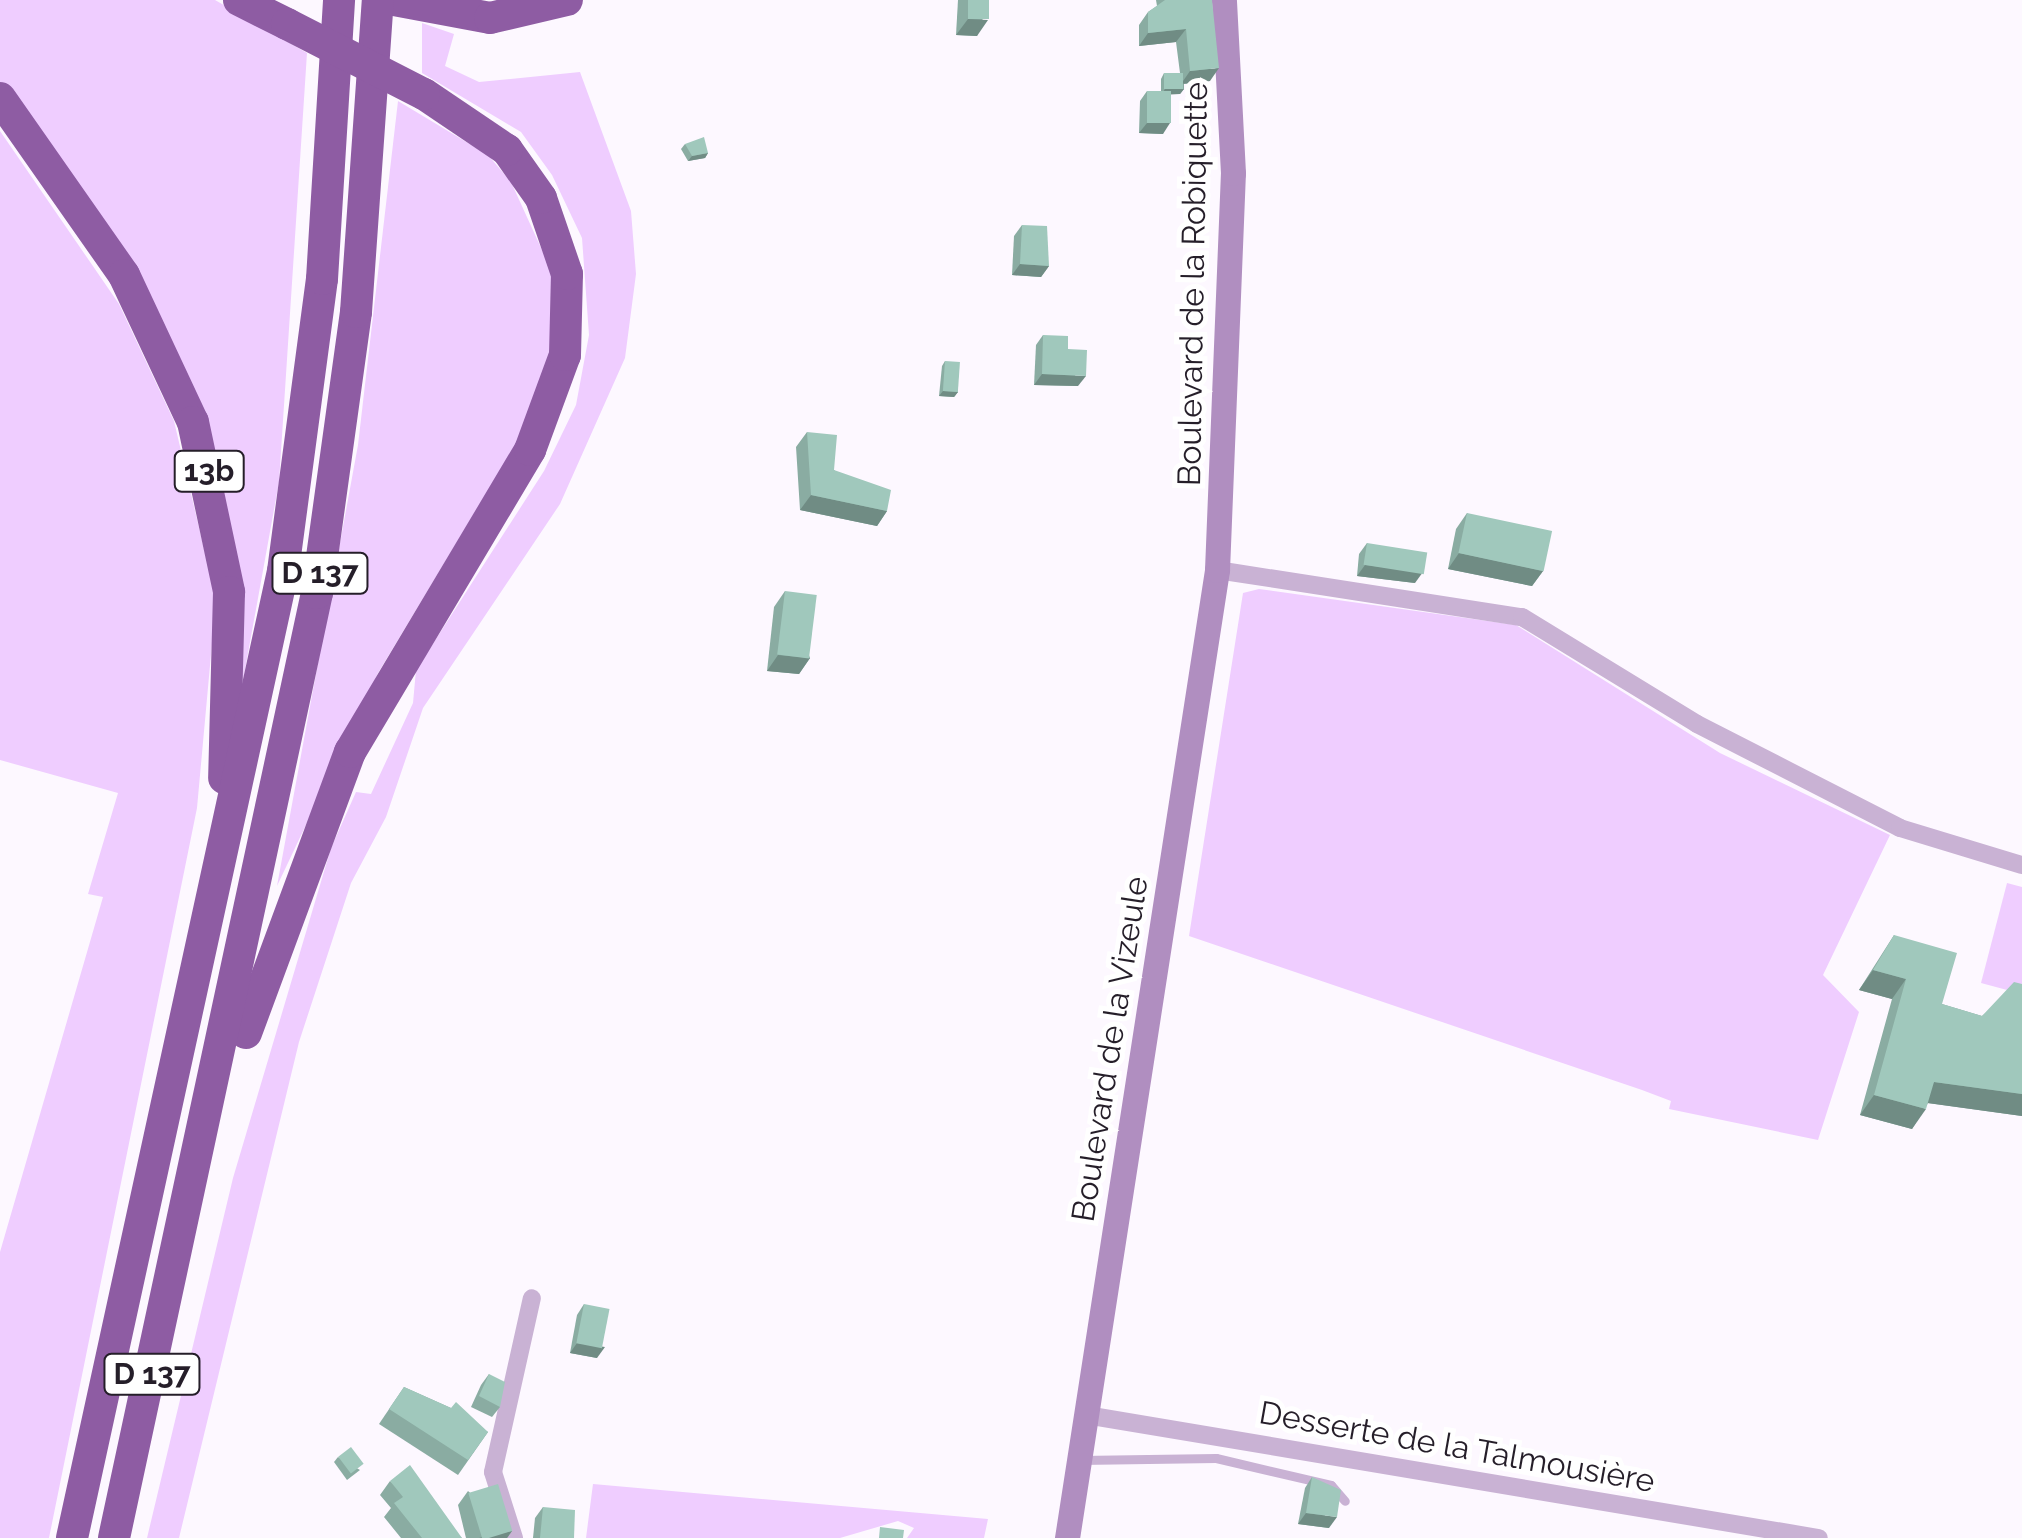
<!DOCTYPE html>
<meta charset="utf-8">
<style>
body{margin:0}
#map{position:relative;width:2022px;height:1538px;overflow:hidden;background:#fdf8ff;font-family:Raleway,sans-serif}
div>[style]{position:absolute}
.green>*{inset:0;background:#efcdff}
.lane>*{height:9px;margin:-4.5px;padding:0 4.5px;transform-origin:4.5px;border-radius:4.5px;background:#c9b2d4}
.street>*{height:18px;margin:-9px;padding:0 9px;transform-origin:9px;border-radius:9px;background:#c9b2d4}
.secondary>*{height:25px;margin:-12.5px;padding:0 12.5px;transform-origin:12.5px;border-radius:12.5px;background:#b08ec0}
.highway>*{height:32px;margin:-16px;padding:0 16px;transform-origin:16px;border-radius:16px;background:#8e5ca3}
.highway-bridge>*{height:32px;margin:-16px;padding:0 16px;transform-origin:16px;border-radius:16px;background:#8e5ca3}
.wall>*{inset:0;background:#8aaca2}
.shaded-wall>*{inset:0;background:#708c84}
.building>*{inset:0;background:#a0c8bc;transform-origin:0 0}
span{translate:-50% -50%;white-space:nowrap;text-align:center;line-height:1.15;-webkit-text-stroke:10px #fff;paint-order:stroke}
.shield-label span{padding:2px 8px;background:#fff;border:2px solid;border-radius:8px;-webkit-text-stroke-width:0}
.shield-label{font-size:30px;color:#251e29;font-weight:700}
.street-label{font-size:32px;color:#251e29}
</style>
<div id="map">
<div class="green">
<div style="clip-path:polygon(0 0,215px 0,307px 53px,279px 482px,241px 692px,223px 489px,0 82px)"></div>
<div style="clip-path:polygon(422px 23px,454px 34px,445px 66px,479px 82px,580px 72px,631px 211px,636px 274px,625px 358px,560px 504px,423px 708px,386px 817px,351px 883px,299px 1042px,179px 1538px,147px 1538px,233px 1178px,331px 848px,356px 792px,371px 794px,413px 703px,416px 670px,544px 471px,576px 405px,589px 335px,582px 238px,552px 175px,521px 132px,422px 73px)"></div>
<div style="clip-path:polygon(398px 101px,488px 155px,511px 182px,552px 272px,555px 340px,537px 409px,378px 673px,277px 886px,358px 445px)"></div>
<div style="clip-path:polygon(0 131px,119px 304px,174px 421px,216px 600px,197px 808px,49px 1538px,0 1538px,0 1252px,103px 897px,88px 894px,118px 793px,0 760px)"></div>
<div style="clip-path:polygon(1259px 589px,1516px 625px,1720px 753px,1890px 835px,1823px 975px,1859px 1012px,1818px 1140px,1669px 1109px,1671px 1101px,1642px 1090px,1189px 936px,1243px 593px)"></div>
<div style="clip-path:polygon(2007px 883px,2022px 887px,2022px 994px,1981px 983px)"></div>
<div style="clip-path:polygon(593px 1484px,988px 1519px,984px 1538px,907px 1538px,914px 1528px,898px 1521px,840px 1538px,586px 1538px)"></div>
</div>
<div class="lane">
<div style="left:1080px;top:1460px;width:136px;rotate:-0.8deg"></div>
<div style="left:1216px;top:1458px;width:118px;rotate:13.2deg"></div>
<div style="left:1331px;top:1485px;width:21px;rotate:49deg"></div>
</div>
<div class="street">
<div style="left:1217px;top:570px;width:309px;rotate:8.8deg"></div>
<div style="left:1522px;top:617px;width:205px;rotate:31.4deg"></div>
<div style="left:1697px;top:724px;width:228px;rotate:27.1deg"></div>
<div style="left:1900px;top:828px;width:127px;rotate:16.9deg"></div>
<div style="left:1086px;top:1415px;width:743px;rotate:9.53deg"></div>
<div style="left:514px;top:1538px;width:69px;rotate:-107.7deg"></div>
<div style="left:493px;top:1472px;width:178px;rotate:-77.4deg"></div>
</div>
<div class="secondary">
<div style="left:1067px;top:1538px;width:980px;rotate:-81.19deg"></div>
<div style="left:1217px;top:570px;width:397px;rotate:-87.7deg"></div>
<div style="left:1233px;top:173px;width:173px;rotate:-93deg"></div>
</div>
<div class="highway">
<div style="left:239px;top:0;width:54px;rotate:26.6deg"></div>
<div style="left:394px;top:0;width:98px;rotate:10.6deg"></div>
<div style="left:490px;top:18px;width:79px;rotate:-13.2deg"></div>
<div style="left:0;top:98px;width:216px;rotate:55deg"></div>
<div style="left:124px;top:275px;width:162px;rotate:64.9deg"></div>
<div style="left:193px;top:422px;width:174px;rotate:78deg"></div>
<div style="left:229px;top:592px;width:186px;rotate:91.5deg"></div>
<div style="left:246px;top:1033px;width:300px;rotate:-69.7deg"></div>
<div style="left:350px;top:752px;width:352px;rotate:-59.2deg"></div>
<div style="left:530px;top:450px;width:101px;rotate:-69.8deg"></div>
<div style="left:565px;top:355px;width:81px;rotate:-88.6deg"></div>
<div style="left:567px;top:274px;width:80px;rotate:-108.9deg"></div>
<div style="left:541px;top:198px;width:59px;rotate:-125.3deg"></div>
<div style="left:507px;top:150px;width:100px;rotate:-146deg"></div>
<div style="left:72px;top:1538px;width:990px;rotate:-77.69deg"></div>
<div style="left:283px;top:571px;width:295px;rotate:-82.4deg"></div>
<div style="left:322px;top:279px;width:280px;rotate:-86.5deg"></div>
<div style="left:114px;top:1538px;width:967px;rotate:-77.88deg"></div>
<div style="left:317px;top:593px;width:284px;rotate:-82.1deg"></div>
<div style="left:356px;top:312px;width:313px;rotate:-86deg"></div>
</div>
<div class="highway-bridge">
<div style="left:287px;top:24px;width:154px;rotate:27.1deg"></div>
</div>
<div class="wall">
<div style="clip-path:polygon(958px 0,989px 0,977px 36px,956px 35px)"></div>
<div style="clip-path:polygon(1156px 0,1212px 0,1210px 81px,1184px 84px,1184px 89px,1180px 94px,1171px 94px,1163px 134px,1139px 133px,1140px 101px,1147px 91px,1161px 91px,1161px 79px,1164px 73px,1180px 73px,1176px 42px,1139px 46px,1139px 25px,1148px 12px,1157px 6px)"></div>
<div style="clip-path:polygon(685px 144px,708px 153px,705px 158px,688px 161px,681px 149px)"></div>
<div style="clip-path:polygon(1022px 225px,1049px 266px,1041px 277px,1012px 275px,1014px 236px)"></div>
<div style="clip-path:polygon(1043px 335px,1068px 349px,1078px 386px,1034px 385px,1036px 345px)"></div>
<div style="clip-path:polygon(945px 361px,958px 392px,954px 397px,939px 396px,942px 366px)"></div>
<div style="clip-path:polygon(807px 432px,834px 470px,887px 511px,877px 526px,800px 510px,796px 447px)"></div>
<div style="clip-path:polygon(1467px 513px,1543px 571px,1532px 586px,1448px 569px,1456px 529px)"></div>
<div style="clip-path:polygon(1367px 543px,1415px 583px,1357px 576px,1359px 554px)"></div>
<div style="clip-path:polygon(785px 591px,810px 658px,799px 674px,767px 671px,774px 607px)"></div>
<div style="clip-path:polygon(1894px 935px,1942px 1004px,1982px 1016px,2022px 984px,2022px 1116px,1928px 1103px,1912px 1129px,1860px 1115px,1892px 999px,1859px 990px)"></div>
<div style="clip-path:polygon(584px 1304px,597px 1358px,570px 1353px,577px 1315px)"></div>
<div style="clip-path:polygon(489px 1374px,500px 1407px,492px 1417px,471px 1407px,481px 1385px)"></div>
<div style="clip-path:polygon(404px 1387px,451px 1408px,488px 1432px,458px 1475px,379px 1424px)"></div>
<div style="clip-path:polygon(338px 1457px,360px 1470px,347px 1480px,334px 1462px)"></div>
<div style="clip-path:polygon(1312px 1477px,1329px 1528px,1298px 1524px,1305px 1488px)"></div>
<div style="clip-path:polygon(390px 1481px,462px 1538px,401px 1538px,384px 1517px,391px 1508px,380px 1495px)"></div>
<div style="clip-path:polygon(468px 1491px,512px 1531px,507px 1538px,466px 1538px,458px 1505px)"></div>
<div style="clip-path:polygon(543px 1507px,574px 1538px,533px 1538px,535px 1518px)"></div>
</div>
<div class="shaded-wall">
<div style="clip-path:polygon(968px 19px,988px 20px,977px 36px,956px 35px)"></div>
<div style="clip-path:polygon(1186px 29px,1176px 42px,1139px 46px,1148px 33px)"></div>
<div style="clip-path:polygon(1219px 68px,1210px 81px,1181px 84px,1190px 71px)"></div>
<div style="clip-path:polygon(1165px 89px,1184px 89px,1180px 94px,1161px 95px)"></div>
<div style="clip-path:polygon(1147px 123px,1170px 123px,1163px 134px,1139px 133px)"></div>
<div style="clip-path:polygon(708px 153px,705px 158px,688px 161px,692px 156px)"></div>
<div style="clip-path:polygon(1020px 264px,1049px 266px,1041px 277px,1012px 275px)"></div>
<div style="clip-path:polygon(1042px 374px,1086px 376px,1078px 386px,1034px 385px)"></div>
<div style="clip-path:polygon(943px 391px,958px 392px,954px 397px,939px 396px)"></div>
<div style="clip-path:polygon(811px 495px,887px 511px,877px 526px,800px 510px)"></div>
<div style="clip-path:polygon(1459px 553px,1543px 571px,1532px 586px,1448px 569px)"></div>
<div style="clip-path:polygon(1365px 565px,1423px 572px,1415px 583px,1357px 576px)"></div>
<div style="clip-path:polygon(778px 655px,810px 658px,799px 674px,767px 671px)"></div>
<div style="clip-path:polygon(1873px 970px,1906px 979px,1892px 999px,1859px 990px)"></div>
<div style="clip-path:polygon(1934px 1082px,2022px 1094px,2022px 1116px,1920px 1102px)"></div>
<div style="clip-path:polygon(1874px 1095px,1926px 1109px,1912px 1129px,1860px 1115px)"></div>
<div style="clip-path:polygon(577px 1343px,605px 1347px,597px 1358px,570px 1353px)"></div>
<div style="clip-path:polygon(1306px 1513px,1337px 1517px,1329px 1528px,1298px 1524px)"></div>
<div style="clip-path:polygon(512px 1531px,507px 1538px,479px 1538px)"></div>
</div>
<div class="building">
<div style="left:968px;top:0;width:21px;height:19px"></div>
<div style="clip-path:polygon(1165px 0,1212px 0,1219px 68px,1190px 71px,1186px 29px,1148px 33px,1148px 12px)"></div>
<div style="left:1164px;top:73px;width:19px;height:16px"></div>
<div style="left:1147px;top:91px;width:24px;height:32px"></div>
<div style="clip-path:polygon(704px 137px,708px 153px,692px 156px,685px 144px)"></div>
<div style="clip-path:polygon(1022px 225px,1047px 226px,1049px 266px,1020px 264px)"></div>
<div style="clip-path:polygon(1043px 335px,1068px 336px,1068px 349px,1087px 350px,1086px 376px,1042px 374px)"></div>
<div style="left:945px;top:361px;width:15px;height:30px;rotate:4deg"></div>
<div style="clip-path:polygon(807px 432px,837px 435px,834px 470px,891px 490px,887px 511px,811px 495px)"></div>
<div style="left:1467px;top:513px;width:87px;height:41px;rotate:12deg"></div>
<div style="left:1367px;top:543px;width:61px;height:22px;rotate:9deg"></div>
<div style="left:785px;top:591px;width:32px;height:64px;rotate:7deg"></div>
<div style="clip-path:polygon(1894px 935px,1957px 953px,1942px 1004px,1982px 1016px,2014px 982px,2022px 984px,2022px 1094px,1934px 1082px,1926px 1109px,1874px 1095px,1906px 979px,1873px 970px)"></div>
<div style="left:584px;top:1304px;width:26px;height:40px;rotate:11deg"></div>
<div style="clip-path:polygon(489px 1374px,505px 1382px,500px 1407px,479px 1396px)"></div>
<div style="clip-path:polygon(404px 1387px,451px 1408px,456px 1402px,488px 1432px,468px 1460px,389px 1409px)"></div>
<div style="left:351px;top:1447px;width:21px;height:16px;rotate:53deg"></div>
<div style="clip-path:polygon(410px 1465px,462px 1538px,422px 1538px,394px 1503px,403px 1497px,390px 1481px)"></div>
<div style="clip-path:polygon(1312px 1477px,1341px 1490px,1337px 1517px,1306px 1513px)"></div>
<div style="left:498px;top:1484px;width:49px;height:31px;rotate:73deg"></div>
<div style="clip-path:polygon(543px 1507px,575px 1510px,574px 1538px,540px 1538px)"></div>
<div style="clip-path:polygon(880px 1527px,904px 1530px,903px 1538px,879px 1538px)"></div>
</div>
<div class="shield-label">
<span style="left:209px;top:471px">13b</span>
<span style="left:320px;top:573px">D 137</span>
<span style="left:152px;top:1374px">D 137</span>
</div>
<div class="street-label">
<span style="left:1193px;top:284px;rotate:-89deg">Boulevard de la Robiquette</span>
<span style="left:1110px;top:1049px;rotate:-81deg">Boulevard de la Vizeule</span>
<span style="left:1457px;top:1447px;rotate:10deg">Desserte de la Talmousière</span>
</div>
</div>
